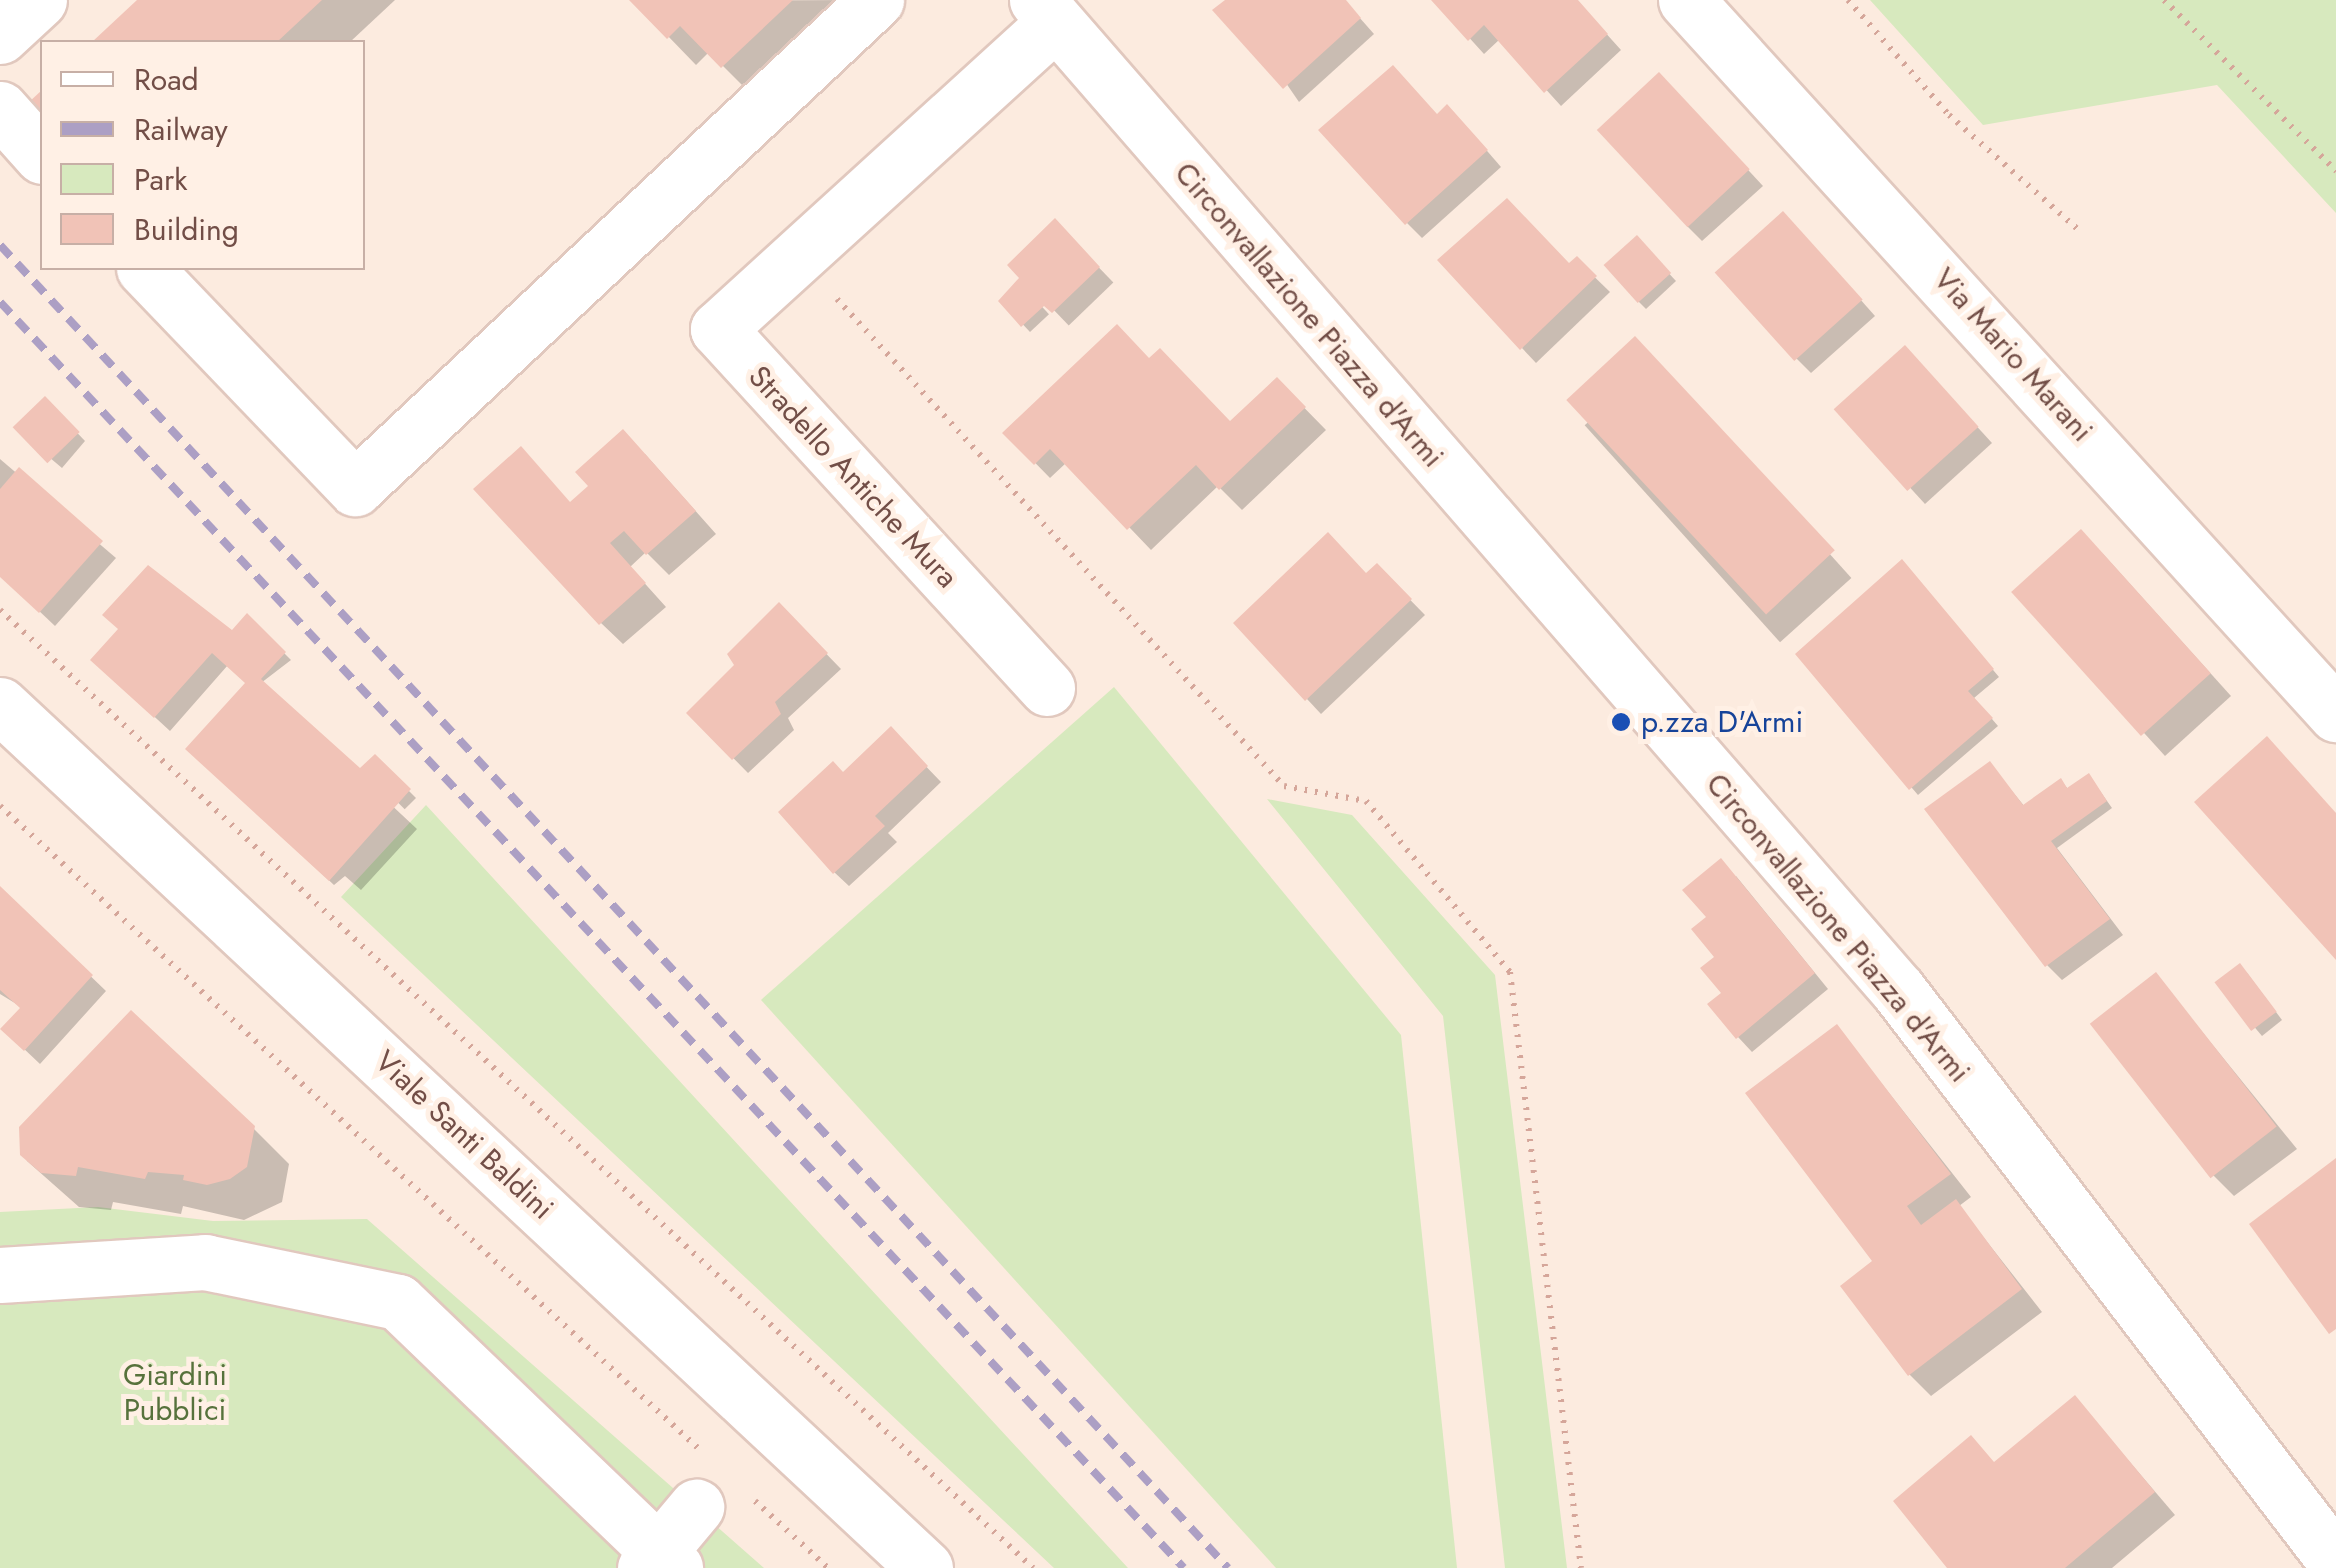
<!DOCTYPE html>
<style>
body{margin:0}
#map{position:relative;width:2336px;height:1568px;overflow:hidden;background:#fcebdf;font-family:Jost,sans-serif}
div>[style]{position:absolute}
.green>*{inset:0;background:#d7e9be}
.shadow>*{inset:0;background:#0003;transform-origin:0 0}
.building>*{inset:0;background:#f1c3b7;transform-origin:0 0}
.path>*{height:6px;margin-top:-3px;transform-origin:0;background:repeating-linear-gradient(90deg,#d5a69a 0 2.5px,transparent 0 10.5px)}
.roads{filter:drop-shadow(2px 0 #e1c8be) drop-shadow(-2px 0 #e1c8be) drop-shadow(0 2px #e1c8be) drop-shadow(0 -2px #e1c8be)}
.minor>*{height:55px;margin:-27.5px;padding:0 27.5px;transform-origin:27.5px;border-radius:27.5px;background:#fff}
.rail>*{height:8px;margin-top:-4px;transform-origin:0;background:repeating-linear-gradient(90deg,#ac9fc4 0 15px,transparent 0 25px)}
.dots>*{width:28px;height:28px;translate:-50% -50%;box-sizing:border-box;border:5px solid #fff0e5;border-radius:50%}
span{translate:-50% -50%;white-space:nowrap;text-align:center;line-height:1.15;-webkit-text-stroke:10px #fff0e5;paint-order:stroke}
.street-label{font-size:30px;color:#724e47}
.transit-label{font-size:30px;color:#164399}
.left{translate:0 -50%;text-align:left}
.park-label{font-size:30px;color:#57723c}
.legend{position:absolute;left:40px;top:40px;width:325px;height:230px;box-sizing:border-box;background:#fff0e5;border:2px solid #c7afa6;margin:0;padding:12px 18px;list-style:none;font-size:30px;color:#724e47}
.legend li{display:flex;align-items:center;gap:20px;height:50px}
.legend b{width:50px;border:2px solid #c7afa6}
</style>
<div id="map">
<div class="green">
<div style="clip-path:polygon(1870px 0,2336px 0,2336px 213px,2217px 85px,1983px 125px)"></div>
<div style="clip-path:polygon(1114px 687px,1401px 1035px,1457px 1568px,1276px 1568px,761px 1000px)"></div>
<div style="clip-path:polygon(1267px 799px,1352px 815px,1495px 975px,1567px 1568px,1505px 1568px,1443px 1016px)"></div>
<div style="clip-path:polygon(426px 805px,844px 1260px,1128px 1568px,1054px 1568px,341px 897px)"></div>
<div style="clip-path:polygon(98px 1207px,213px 1221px,367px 1219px,764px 1568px,0 1568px,0 1212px)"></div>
</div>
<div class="shadow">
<div style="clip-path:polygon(141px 0,395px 0,350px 42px,96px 42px)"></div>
<div style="clip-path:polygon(849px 0,750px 93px,709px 52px,696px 65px,634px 1px)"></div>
<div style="clip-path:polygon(1229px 0,1344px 0,1374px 34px,1299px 102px)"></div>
<div style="clip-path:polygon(1435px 0,1576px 0,1621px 50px,1561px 106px,1500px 39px,1484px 54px)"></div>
<div style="clip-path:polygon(1674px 90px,1763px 186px,1702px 241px,1687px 226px)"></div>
<div style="clip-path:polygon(1438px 117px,1462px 122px,1501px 167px,1422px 238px,1407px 223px)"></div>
<div style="left:1055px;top:222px;width:84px;height:62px;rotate:46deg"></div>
<div style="clip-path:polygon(1798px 229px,1875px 316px,1811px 373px,1796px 358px)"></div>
<div style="clip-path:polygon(1637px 239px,1676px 281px,1646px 309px,1639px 302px)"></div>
<div style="clip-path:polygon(1577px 260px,1610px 292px,1536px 363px,1522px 348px)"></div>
<div style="left:1019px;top:282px;width:44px;height:26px;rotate:47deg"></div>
<div style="left:1656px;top:361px;width:292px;height:96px;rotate:48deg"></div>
<div style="clip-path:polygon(1919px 363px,1992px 443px,1925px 504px,1838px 409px)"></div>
<div style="clip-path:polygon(1277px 380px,1326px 430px,1242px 510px,1218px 486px,1151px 550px,1067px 462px,1050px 478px,1006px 433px,1230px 424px)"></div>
<div style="clip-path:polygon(45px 399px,85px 441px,62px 468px,24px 436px)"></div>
<div style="clip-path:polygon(645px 454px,716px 534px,669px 575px,646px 552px,630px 567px,666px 607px,623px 644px,601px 623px,572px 505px)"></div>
<div style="clip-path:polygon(0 459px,116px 558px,55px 626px,0 574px)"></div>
<div style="clip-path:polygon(2103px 554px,2231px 696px,2165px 756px,2015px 591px)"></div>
<div style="clip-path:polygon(1902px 562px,1999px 677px,1974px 698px,1998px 726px,1918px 795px,1798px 655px)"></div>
<div style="clip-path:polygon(1377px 566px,1425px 615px,1321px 714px,1307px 699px)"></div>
<div style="clip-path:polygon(779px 605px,841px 669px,788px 718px,794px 730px,748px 773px,689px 713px,738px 665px)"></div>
<div style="clip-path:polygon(248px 617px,291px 660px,261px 683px,417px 829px,361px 890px,345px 876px,334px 885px,210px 770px,249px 684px,228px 665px,170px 731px,108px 674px,233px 634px)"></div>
<div style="clip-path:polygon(891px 730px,941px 782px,888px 833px,897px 842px,849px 886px,834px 872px,843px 775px)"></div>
<div style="left:375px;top:757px;width:58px;height:16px;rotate:45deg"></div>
<div style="clip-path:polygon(1990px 764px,2025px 807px,2061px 781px,2069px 790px,2095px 784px,2112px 808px,2057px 848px,2123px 935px,2062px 980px,2047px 965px)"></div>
<div style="clip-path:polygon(1736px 876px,1828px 989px,1752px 1052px,1738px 1037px,1709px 918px)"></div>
<div style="clip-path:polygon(0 889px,106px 991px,40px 1064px,3px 1029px,23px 1008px,0 994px)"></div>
<div style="clip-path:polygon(2247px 973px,2282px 1020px,2262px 1036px,2218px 984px)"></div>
<div style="clip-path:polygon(2156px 975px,2297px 1149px,2234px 1196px,2212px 1174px)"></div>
<div style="clip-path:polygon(1837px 1027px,1971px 1197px,1959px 1206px,2042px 1312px,1931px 1396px,1909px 1374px,1876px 1262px)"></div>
<div style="clip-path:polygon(253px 1128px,289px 1164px,282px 1202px,244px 1220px,183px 1206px,181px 1214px,113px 1202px,111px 1210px,79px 1207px,27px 1161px,20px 1137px)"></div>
<div style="clip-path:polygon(2075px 1398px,2175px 1515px,2112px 1568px,1950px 1568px,1996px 1464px)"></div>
</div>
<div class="building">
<div style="clip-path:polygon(137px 0,322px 0,277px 42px,92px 42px)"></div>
<div style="clip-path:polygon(629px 0,793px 0,721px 68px,680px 26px,667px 39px)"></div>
<div style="clip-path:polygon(1225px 0,1346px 0,1361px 18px,1283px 89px,1212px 10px)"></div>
<div style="clip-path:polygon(1431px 0,1578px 0,1608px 34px,1544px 93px,1484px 25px,1468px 41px)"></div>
<div style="clip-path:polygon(1393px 65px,1437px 114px,1447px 104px,1488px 150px,1405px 225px,1318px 130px)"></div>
<div style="left:1659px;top:72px;width:133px;height:85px;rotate:47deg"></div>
<div style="clip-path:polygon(42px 90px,42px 119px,28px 103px)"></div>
<div style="clip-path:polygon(1507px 198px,1569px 263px,1577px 256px,1597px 276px,1520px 350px,1437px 260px)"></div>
<div style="left:1783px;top:211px;width:119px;height:92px;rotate:48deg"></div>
<div style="clip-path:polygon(1055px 218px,1100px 267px,1052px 313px,1044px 306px,1021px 327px,998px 301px,1019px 278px,1007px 265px)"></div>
<div style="left:1637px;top:235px;width:51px;height:45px;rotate:48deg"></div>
<div style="clip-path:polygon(1117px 324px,1149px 358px,1160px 348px,1230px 421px,1277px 377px,1306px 407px,1219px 490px,1196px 465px,1127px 530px,1050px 449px,1034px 465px,1002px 433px)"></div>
<div style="left:1635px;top:336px;width:293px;height:94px;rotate:47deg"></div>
<div style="left:1905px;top:345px;width:110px;height:96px;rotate:48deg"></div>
<div style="left:45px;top:396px;width:50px;height:45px;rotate:46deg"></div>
<div style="clip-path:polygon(623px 429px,696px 511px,646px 555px,624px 531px,610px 543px,646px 583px,599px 625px,473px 489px,521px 446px,570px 502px,588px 486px,575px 472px)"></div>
<div style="clip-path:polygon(19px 467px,103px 541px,39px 613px,0 577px,0 489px)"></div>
<div style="left:2081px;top:529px;width:194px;height:94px;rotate:48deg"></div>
<div style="clip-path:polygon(1328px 532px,1366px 573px,1377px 563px,1412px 599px,1305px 701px,1233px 623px)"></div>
<div style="clip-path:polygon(1902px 559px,1994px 669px,1968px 691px,1993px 718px,1909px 790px,1795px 654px)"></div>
<div style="clip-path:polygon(148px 565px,232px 630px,247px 613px,286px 652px,261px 679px,360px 768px,375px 754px,411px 789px,329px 881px,185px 749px,245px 683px,212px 653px,154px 718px,90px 660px,118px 629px,102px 615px)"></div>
<div style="clip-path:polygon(779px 602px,828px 653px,775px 702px,781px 714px,732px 760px,686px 713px,734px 665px,727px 654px)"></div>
<div style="clip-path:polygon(891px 726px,928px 766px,875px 816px,885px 826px,833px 874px,778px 812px,833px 761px,843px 772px)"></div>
<div style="clip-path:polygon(2267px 736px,2336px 813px,2336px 960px,2194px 802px)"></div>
<div style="clip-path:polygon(1990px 761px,2023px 805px,2061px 778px,2067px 788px,2089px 773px,2107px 801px,2051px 841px,2110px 919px,2045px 967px,1924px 809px)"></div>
<div style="clip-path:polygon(1721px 858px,1815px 973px,1736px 1039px,1707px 1004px,1721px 993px,1700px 968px,1714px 957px,1691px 929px,1706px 917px,1682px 890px)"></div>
<div style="clip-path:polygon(0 886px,93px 975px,24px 1051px,0 1029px,20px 1008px,0 990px)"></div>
<div style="left:2240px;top:963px;width:61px;height:32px;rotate:53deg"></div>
<div style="left:2156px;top:972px;width:196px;height:84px;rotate:52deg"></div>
<div style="clip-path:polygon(131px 1010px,255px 1126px,247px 1167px,230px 1179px,207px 1185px,183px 1180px,184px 1175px,148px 1172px,145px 1179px,78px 1167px,76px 1176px,41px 1173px,20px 1155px,19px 1127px)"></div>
<div style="clip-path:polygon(1837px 1024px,1951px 1174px,1907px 1206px,1921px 1225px,1956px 1199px,2022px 1289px,1908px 1376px,1840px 1286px,1872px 1261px,1745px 1093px)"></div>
<div style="clip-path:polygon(2336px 1158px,2336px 1329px,2329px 1334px,2249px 1224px)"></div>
<div style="clip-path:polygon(2075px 1395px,2155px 1492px,2065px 1568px,1947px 1568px,1893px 1501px,1971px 1435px,1994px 1462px)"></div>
</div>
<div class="path">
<div style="left:1848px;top:0;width:153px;rotate:48.7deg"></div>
<div style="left:1949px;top:115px;width:176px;rotate:41.6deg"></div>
<div style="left:2164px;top:0;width:243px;rotate:44.8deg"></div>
<div style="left:837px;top:299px;width:661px;rotate:47.45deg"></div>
<div style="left:1284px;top:786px;width:83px;rotate:10.4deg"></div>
<div style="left:1366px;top:801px;width:224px;rotate:49.9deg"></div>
<div style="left:1510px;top:972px;width:600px;rotate:83.21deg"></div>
<div style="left:0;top:610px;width:1409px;rotate:42.84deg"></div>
<div style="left:0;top:806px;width:948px;rotate:42.61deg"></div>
<div style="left:755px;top:1501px;width:99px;rotate:42.5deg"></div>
</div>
<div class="roads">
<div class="minor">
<div style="left:1037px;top:0;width:1312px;rotate:48.99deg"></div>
<div style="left:1898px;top:990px;width:720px;rotate:52.56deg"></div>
<div style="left:1686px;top:0;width:966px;rotate:47.69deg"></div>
<div style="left:0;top:36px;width:53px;rotate:-42.7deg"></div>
<div style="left:0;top:109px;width:63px;rotate:48.2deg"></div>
<div style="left:144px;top:268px;width:305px;rotate:46.2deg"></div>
<div style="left:355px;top:488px;width:714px;rotate:-43.13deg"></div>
<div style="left:1047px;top:688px;width:487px;rotate:-132.5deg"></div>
<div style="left:718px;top:329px;width:456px;rotate:-42.3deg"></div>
<div style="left:0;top:705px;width:1265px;rotate:43.01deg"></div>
<div style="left:0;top:1275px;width:205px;rotate:-3.6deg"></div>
<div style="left:205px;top:1262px;width:197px;rotate:11.7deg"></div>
<div style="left:398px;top:1302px;width:384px;rotate:43.8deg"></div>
<div style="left:645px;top:1568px;width:80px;rotate:-50.1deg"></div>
</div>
</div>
<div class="rail">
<div style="left:0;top:245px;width:1805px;rotate:47.13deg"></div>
<div style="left:0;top:302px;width:1733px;rotate:46.92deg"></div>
</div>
<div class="dots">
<div style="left:1621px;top:722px;background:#1a4fb4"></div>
</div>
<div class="street-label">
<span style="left:1309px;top:315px;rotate:49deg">Circonvallazione Piazza d'Armi</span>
<span style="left:2013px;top:355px;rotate:48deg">Via Mario Marani</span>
<span style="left:853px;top:477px;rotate:47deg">Stradello Antiche Mura</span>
<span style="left:1838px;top:928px;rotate:50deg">Circonvallazione Piazza d'Armi</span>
<span style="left:464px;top:1135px;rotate:43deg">Viale Santi Baldini</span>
</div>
<div class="transit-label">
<span class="left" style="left:1641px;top:722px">p.zza D'Armi</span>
</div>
<div class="park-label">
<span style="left:175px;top:1392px">Giardini<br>Pubblici</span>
</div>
<ul class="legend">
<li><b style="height:12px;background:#fff"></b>Road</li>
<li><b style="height:12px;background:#ac9fc4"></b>Railway</li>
<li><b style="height:28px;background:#d7e9be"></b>Park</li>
<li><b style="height:28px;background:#f1c3b7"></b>Building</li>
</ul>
</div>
